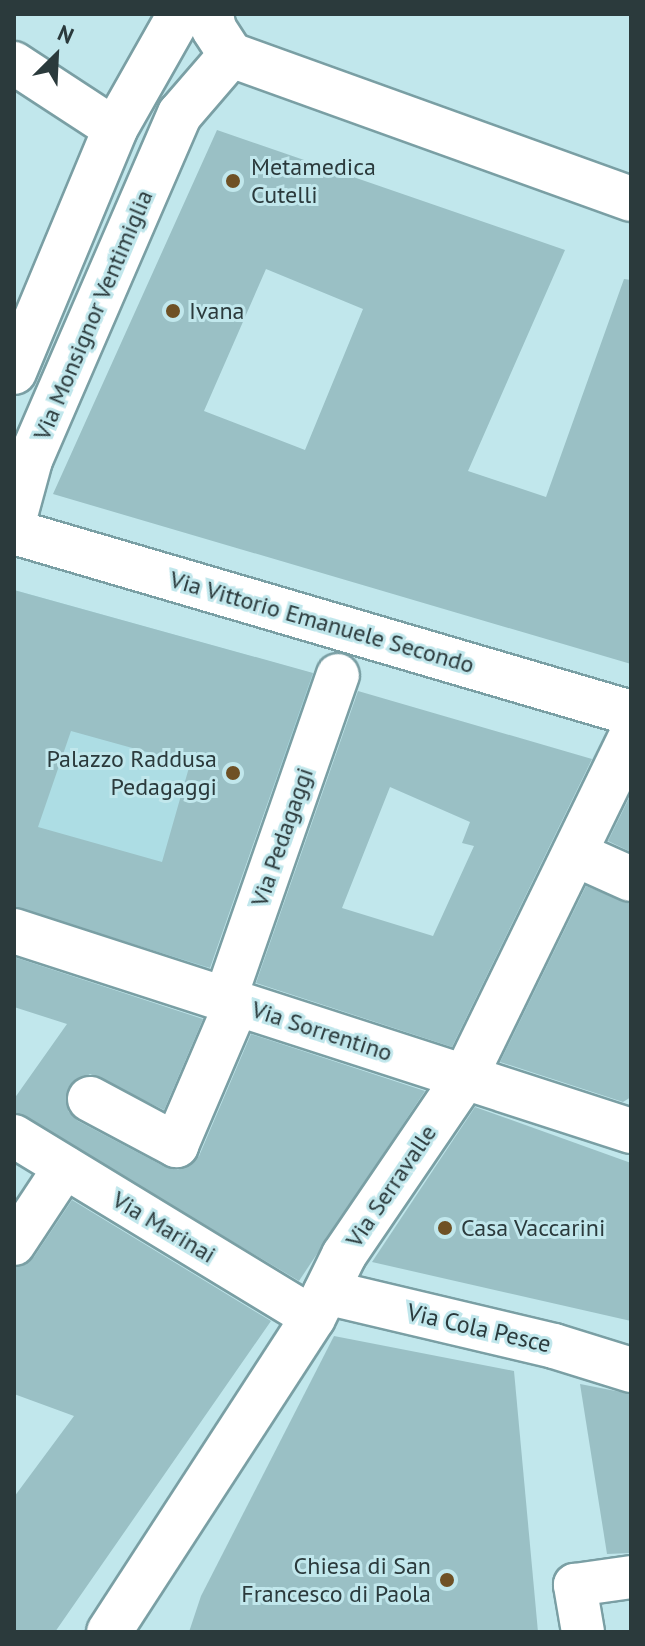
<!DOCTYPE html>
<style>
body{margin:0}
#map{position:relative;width:645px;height:1646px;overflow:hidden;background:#c1e7ec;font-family:"PT Sans",sans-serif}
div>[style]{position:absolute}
.built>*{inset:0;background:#addde4}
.building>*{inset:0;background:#9ac0c5}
.roads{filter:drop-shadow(2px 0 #7a9fa4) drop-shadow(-2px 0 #7a9fa4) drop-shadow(0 2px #7a9fa4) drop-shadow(0 -2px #7a9fa4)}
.pedestrian>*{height:42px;margin:-21px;padding:0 21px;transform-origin:21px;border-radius:21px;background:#fff}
.minor>*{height:44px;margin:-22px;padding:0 22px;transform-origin:22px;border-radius:22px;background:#fff}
.secondary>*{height:44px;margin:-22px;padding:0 22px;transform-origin:22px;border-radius:22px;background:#fff}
.dots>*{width:22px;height:22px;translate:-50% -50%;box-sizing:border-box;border:4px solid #c1e7ec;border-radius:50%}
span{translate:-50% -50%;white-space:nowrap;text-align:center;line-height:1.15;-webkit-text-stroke:6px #c1e7ec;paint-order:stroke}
.poi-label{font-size:24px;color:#2b3a3c}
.left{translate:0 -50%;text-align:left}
.right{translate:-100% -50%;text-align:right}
.street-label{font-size:24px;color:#2b3a3c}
.frame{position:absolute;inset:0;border:16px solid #2b3a3c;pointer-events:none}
.north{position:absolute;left:16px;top:16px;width:80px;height:80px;-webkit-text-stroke:6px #c1e7ec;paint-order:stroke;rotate:24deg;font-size:22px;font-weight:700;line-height:32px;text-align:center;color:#2b3a3c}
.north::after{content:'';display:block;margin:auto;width:28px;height:36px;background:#2b3a3c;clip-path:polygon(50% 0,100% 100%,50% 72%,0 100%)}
</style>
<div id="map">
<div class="built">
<div style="clip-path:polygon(14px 590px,315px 674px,207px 968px,14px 905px)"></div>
</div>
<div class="building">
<div style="clip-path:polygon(evenodd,217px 130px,565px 250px,468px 471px,546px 497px,624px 279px,631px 280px,631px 664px,53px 494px,217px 130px,266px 269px,363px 309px,305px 450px,204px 411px,266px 269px)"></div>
<div style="clip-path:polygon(evenodd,14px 590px,313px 673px,210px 968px,14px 907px,14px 590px,71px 731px,190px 764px,162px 862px,38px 827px,71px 731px)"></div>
<div style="clip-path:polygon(evenodd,358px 691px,592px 759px,452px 1047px,256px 983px,358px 691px,390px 787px,470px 822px,462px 843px,474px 846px,433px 936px,342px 908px,390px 787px)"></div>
<div style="clip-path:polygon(631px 794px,631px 852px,608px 841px)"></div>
<div style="clip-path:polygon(586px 886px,631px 904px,631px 1097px,623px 1102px,500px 1062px)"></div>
<div style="clip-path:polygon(14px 957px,203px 1019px,164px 1110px,90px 1074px,68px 1088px,68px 1111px,78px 1121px,165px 1167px,178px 1170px,199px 1156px,251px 1034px,425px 1091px,299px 1281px,14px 1112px,14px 1099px,67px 1024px,14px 1007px)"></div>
<div style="clip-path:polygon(475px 1107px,631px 1163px,631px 1321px,372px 1262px)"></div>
<div style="clip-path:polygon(72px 1200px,271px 1321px,55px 1632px,14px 1632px,14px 1497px,74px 1416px,14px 1394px,14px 1268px,34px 1257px)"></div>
<div style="clip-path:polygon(334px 1336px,514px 1371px,538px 1632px,189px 1632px,201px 1596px)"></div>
<div style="clip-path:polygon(580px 1384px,631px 1394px,631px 1553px,607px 1554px)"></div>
</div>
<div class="roads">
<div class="pedestrian">
<div style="left:14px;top:63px;width:121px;rotate:33.2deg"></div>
<div style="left:225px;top:999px;width:343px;rotate:-70.8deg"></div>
<div style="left:14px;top:1136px;width:350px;rotate:31.3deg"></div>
<div style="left:14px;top:1244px;width:92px;rotate:-56.5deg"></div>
<div style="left:583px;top:1632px;width:48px;rotate:-99.7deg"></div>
<div style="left:575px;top:1585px;width:57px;rotate:-8.1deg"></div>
</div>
<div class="minor">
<div style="left:211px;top:14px;width:15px;rotate:79deg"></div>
<div style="left:214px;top:29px;width:31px;rotate:57deg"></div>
<div style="left:231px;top:55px;width:425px;rotate:19.8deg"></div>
<div style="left:14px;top:519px;width:61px;rotate:-74.8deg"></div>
<div style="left:30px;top:460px;width:377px;rotate:-66.6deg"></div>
<div style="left:180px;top:114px;width:78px;rotate:-49.2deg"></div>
<div style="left:575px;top:854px;width:61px;rotate:24.1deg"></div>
<div style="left:14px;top:931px;width:649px;rotate:17.96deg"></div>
<div style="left:90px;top:1099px;width:98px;rotate:28.1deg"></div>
<div style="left:176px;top:1145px;width:155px;rotate:-66.8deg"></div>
<div style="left:326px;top:1292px;width:234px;rotate:13.3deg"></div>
<div style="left:554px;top:1346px;width:81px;rotate:17.3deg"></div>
<div style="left:109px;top:1632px;width:374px;rotate:-57deg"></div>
<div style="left:313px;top:1318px;width:70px;rotate:-63.8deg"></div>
<div style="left:344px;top:1255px;width:215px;rotate:-55.8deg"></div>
<div style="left:465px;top:1077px;width:378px;rotate:-64deg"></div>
</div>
<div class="secondary">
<div style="left:14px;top:372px;width:263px;rotate:-67.4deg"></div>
<div style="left:115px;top:129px;width:132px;rotate:-60.5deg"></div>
<div style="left:14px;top:532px;width:643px;rotate:16.35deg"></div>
</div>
</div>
<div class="dots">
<div style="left:233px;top:181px;background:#6f5125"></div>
<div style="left:173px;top:311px;background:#6f5125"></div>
<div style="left:233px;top:773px;background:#6f5125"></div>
<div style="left:445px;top:1228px;background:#6f5125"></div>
<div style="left:447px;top:1580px;background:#6f5125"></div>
</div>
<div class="poi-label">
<span class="left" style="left:251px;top:181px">Metamedica<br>Cutelli</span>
<span class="left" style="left:189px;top:311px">Ivana</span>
<span class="right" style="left:217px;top:773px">Palazzo Raddusa<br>Pedagaggi</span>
<span class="left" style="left:461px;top:1228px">Casa Vaccarini</span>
<span class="right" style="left:431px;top:1580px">Chiesa di San<br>Francesco di Paola</span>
</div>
<div class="street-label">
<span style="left:93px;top:315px;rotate:-67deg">Via Monsignor Ventimiglia</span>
<span style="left:322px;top:622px;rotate:16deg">Via Vittorio Emanuele Secondo</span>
<span style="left:282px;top:837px;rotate:-71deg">Via Pedagaggi</span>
<span style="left:322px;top:1031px;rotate:18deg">Via Sorrentino</span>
<span style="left:391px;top:1186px;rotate:-56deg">Via Serravalle</span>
<span style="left:164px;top:1227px;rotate:31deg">Via Marinai</span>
<span style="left:479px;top:1328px;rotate:13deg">Via Cola Pesce</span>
</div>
<div class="frame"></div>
<div class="north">N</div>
</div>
